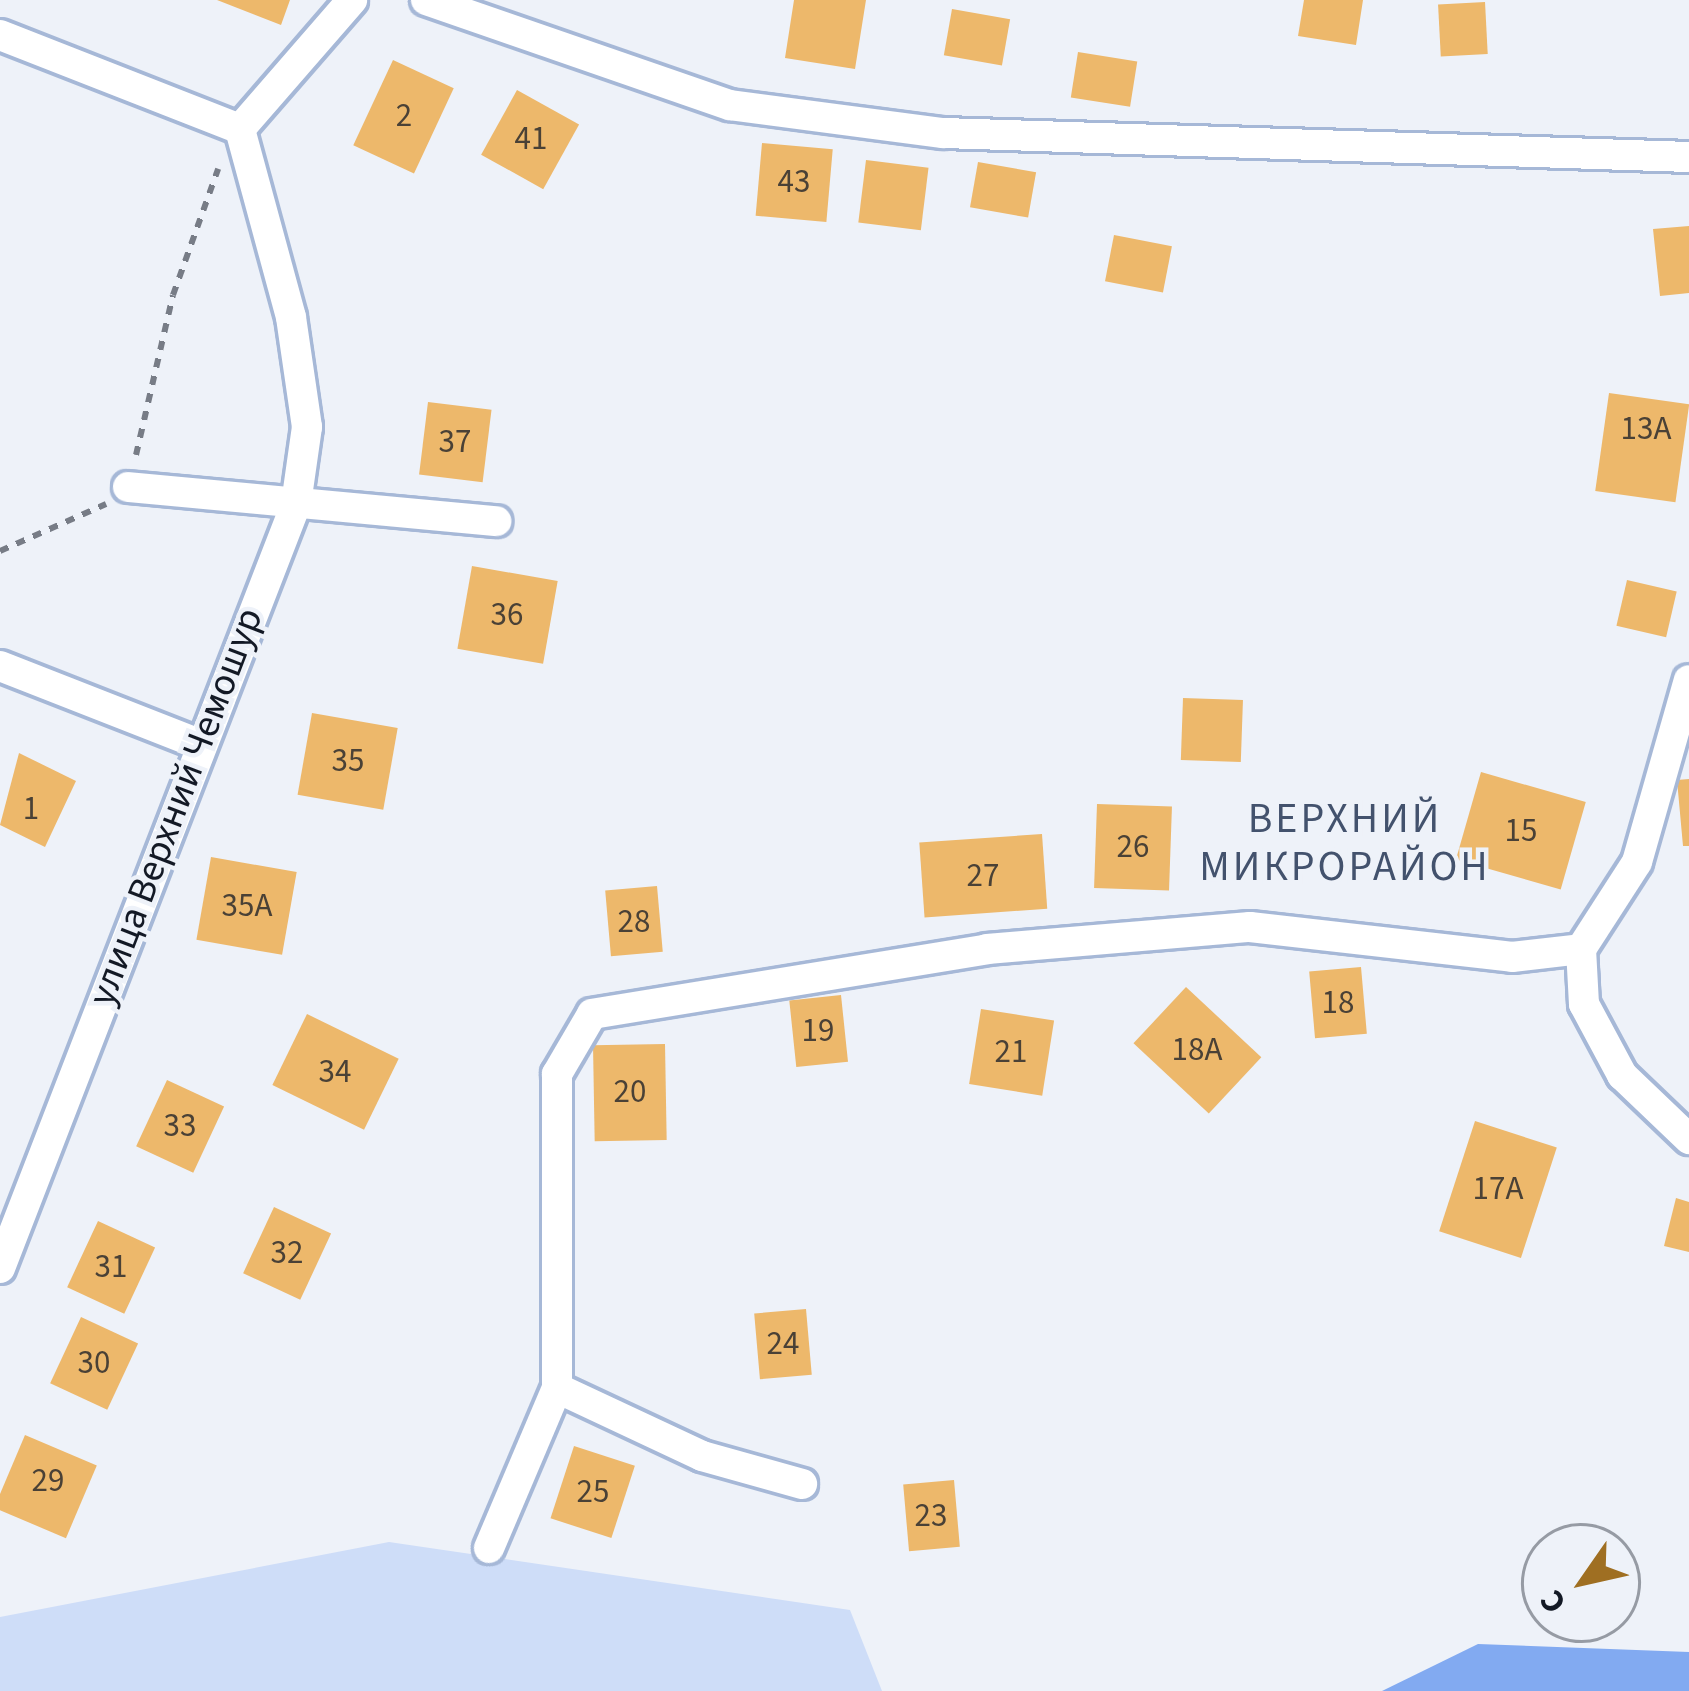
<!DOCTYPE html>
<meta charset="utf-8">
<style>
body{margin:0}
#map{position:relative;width:1689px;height:1691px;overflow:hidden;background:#eef2f9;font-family:"Source Sans 3",sans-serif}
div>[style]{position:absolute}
.green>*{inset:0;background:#ceddf8}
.water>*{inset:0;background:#82aaf1}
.building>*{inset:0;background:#edb86b;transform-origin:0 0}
.path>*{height:6px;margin-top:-3px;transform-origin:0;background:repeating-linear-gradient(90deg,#777c86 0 9px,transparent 0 18px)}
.roads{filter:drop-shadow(3px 0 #a6b8d7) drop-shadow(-3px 0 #a6b8d7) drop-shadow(0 3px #a6b8d7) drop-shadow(0 -3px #a6b8d7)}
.minor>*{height:30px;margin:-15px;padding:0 15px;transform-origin:15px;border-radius:15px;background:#fff}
span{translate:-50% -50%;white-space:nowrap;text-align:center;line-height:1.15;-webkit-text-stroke:9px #eef2f9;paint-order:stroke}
.number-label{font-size:33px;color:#4a4136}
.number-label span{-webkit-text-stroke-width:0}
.street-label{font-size:39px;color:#131925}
.neighbourhood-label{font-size:42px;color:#43526d;letter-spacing:3px}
.north{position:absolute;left:1521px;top:1523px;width:120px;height:120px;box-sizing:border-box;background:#eef2f9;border:3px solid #969ba4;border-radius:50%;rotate:236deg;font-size:33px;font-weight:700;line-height:48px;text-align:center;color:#131925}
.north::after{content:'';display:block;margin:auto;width:42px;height:54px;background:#9f6f22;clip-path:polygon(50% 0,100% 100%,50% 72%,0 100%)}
</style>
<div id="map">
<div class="green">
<div style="clip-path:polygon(389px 1542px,850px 1610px,882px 1691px,0 1691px,0 1617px)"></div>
</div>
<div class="water">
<div style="clip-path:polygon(1478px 1644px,1689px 1652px,1689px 1691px,1382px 1691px)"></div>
</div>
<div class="building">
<div style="clip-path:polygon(217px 0,290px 0,281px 25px)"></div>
<div style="clip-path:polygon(794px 0,866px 0,855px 69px,785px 58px)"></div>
<div style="clip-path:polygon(1304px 0,1363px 0,1356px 45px,1298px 36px)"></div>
<div style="left:1485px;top:2px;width:52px;height:47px;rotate:87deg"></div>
<div style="left:952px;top:9px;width:59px;height:47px;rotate:10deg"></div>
<div style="left:1078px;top:52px;width:60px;height:46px;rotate:9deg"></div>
<div style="left:393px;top:60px;width:67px;height:94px;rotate:25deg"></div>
<div style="left:517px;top:90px;width:71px;height:74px;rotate:29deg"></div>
<div style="left:762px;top:143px;width:71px;height:73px;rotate:5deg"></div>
<div style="left:866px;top:160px;width:63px;height:63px;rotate:7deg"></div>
<div style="left:978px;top:162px;width:59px;height:46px;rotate:10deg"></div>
<div style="clip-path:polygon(1689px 226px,1689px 293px,1660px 296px,1653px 229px)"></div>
<div style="left:1114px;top:235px;width:59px;height:47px;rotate:11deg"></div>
<div style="left:1609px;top:393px;width:81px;height:99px;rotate:8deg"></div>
<div style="left:428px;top:402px;width:64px;height:73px;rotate:7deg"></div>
<div style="left:472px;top:566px;width:87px;height:84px;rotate:10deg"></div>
<div style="left:1627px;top:580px;width:51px;height:47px;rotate:13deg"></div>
<div style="left:1183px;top:698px;width:60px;height:62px;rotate:2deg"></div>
<div style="left:312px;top:713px;width:87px;height:83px;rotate:10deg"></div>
<div style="clip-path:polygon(19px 753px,76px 781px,45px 847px,0 825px)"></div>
<div style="left:1481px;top:772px;width:109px;height:91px;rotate:16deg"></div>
<div style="clip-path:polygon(1689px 779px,1689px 846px,1683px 846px,1677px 780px)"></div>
<div style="left:1097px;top:804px;width:75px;height:84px;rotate:2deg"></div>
<div style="left:1042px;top:834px;width:75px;height:123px;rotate:86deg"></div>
<div style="left:211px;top:857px;width:87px;height:84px;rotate:10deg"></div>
<div style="left:657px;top:886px;width:66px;height:52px;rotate:85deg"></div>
<div style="left:1361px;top:967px;width:67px;height:52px;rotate:85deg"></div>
<div style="left:1186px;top:987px;width:103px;height:77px;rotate:43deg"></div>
<div style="left:841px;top:995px;width:67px;height:52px;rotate:84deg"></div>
<div style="left:981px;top:1009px;width:74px;height:76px;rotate:9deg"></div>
<div style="left:307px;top:1014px;width:102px;height:79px;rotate:26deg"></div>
<div style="left:665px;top:1044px;width:96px;height:72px;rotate:89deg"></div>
<div style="left:167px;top:1080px;width:63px;height:73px;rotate:25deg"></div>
<div style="left:1475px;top:1121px;width:86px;height:116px;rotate:18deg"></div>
<div style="clip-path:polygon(1676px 1198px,1689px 1202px,1689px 1252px,1664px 1246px)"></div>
<div style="left:274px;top:1207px;width:63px;height:73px;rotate:25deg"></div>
<div style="left:98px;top:1221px;width:63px;height:73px;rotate:25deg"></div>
<div style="left:806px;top:1309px;width:66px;height:52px;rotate:85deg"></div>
<div style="left:81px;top:1317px;width:63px;height:73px;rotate:25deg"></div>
<div style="left:25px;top:1435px;width:78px;height:79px;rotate:23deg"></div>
<div style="left:574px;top:1446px;width:64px;height:76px;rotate:18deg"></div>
<div style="left:954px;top:1480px;width:67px;height:51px;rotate:85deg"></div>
</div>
<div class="path">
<div style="left:136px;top:455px;width:164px;rotate:-77deg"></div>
<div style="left:173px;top:295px;width:134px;rotate:-70.3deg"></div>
<div style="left:0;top:551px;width:116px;rotate:-23.9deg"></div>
</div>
<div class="roads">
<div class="minor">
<div style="left:426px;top:0;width:322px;rotate:19.1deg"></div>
<div style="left:730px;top:105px;width:215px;rotate:7.5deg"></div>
<div style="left:943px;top:133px;width:746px;rotate:1.84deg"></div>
<div style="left:0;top:35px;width:258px;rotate:21.4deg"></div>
<div style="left:240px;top:129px;width:171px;rotate:-49deg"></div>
<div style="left:128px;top:487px;width:370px;rotate:5.3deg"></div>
<div style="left:0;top:666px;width:211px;rotate:21.4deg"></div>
<div style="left:1581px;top:949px;width:55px;rotate:86.9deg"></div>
<div style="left:1584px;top:1004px;width:81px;rotate:61.8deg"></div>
<div style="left:1622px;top:1075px;width:93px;rotate:43.7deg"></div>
<div style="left:0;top:1268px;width:819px;rotate:-68.82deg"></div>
<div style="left:296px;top:504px;width:78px;rotate:-81.9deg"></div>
<div style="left:307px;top:427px;width:111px;rotate:-98.3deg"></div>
<div style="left:291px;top:317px;width:195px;rotate:-105.2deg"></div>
<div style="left:557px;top:1388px;width:160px;rotate:25.1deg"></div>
<div style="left:702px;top:1456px;width:104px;rotate:15.6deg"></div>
<div style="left:489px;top:1548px;width:174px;rotate:-67deg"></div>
<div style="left:557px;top:1388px;width:314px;rotate:-90deg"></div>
<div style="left:557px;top:1074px;width:69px;rotate:-59.7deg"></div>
<div style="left:592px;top:1014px;width:400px;rotate:-9.3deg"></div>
<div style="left:987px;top:949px;width:264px;rotate:-4.8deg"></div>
<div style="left:1250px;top:927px;width:264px;rotate:6.5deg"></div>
<div style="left:1512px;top:957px;width:69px;rotate:-6.6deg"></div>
<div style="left:1581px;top:949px;width:103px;rotate:-57.2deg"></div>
<div style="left:1637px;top:862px;width:189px;rotate:-74.1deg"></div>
</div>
</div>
<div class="number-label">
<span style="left:404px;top:116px">2</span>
<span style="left:531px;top:139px">41</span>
<span style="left:794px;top:182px">43</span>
<span style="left:1646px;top:429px">13А</span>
<span style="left:455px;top:442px">37</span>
<span style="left:507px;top:615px">36</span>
<span style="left:348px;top:761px">35</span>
<span style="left:31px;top:809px">1</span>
<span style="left:1521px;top:831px">15</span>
<span style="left:1133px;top:847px">26</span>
<span style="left:983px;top:876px">27</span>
<span style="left:247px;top:906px">35А</span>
<span style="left:634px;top:922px">28</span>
<span style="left:1338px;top:1003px">18</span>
<span style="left:818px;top:1031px">19</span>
<span style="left:1197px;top:1050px">18А</span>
<span style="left:1011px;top:1052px">21</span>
<span style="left:335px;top:1072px">34</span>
<span style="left:630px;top:1092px">20</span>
<span style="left:180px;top:1126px">33</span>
<span style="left:1498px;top:1189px">17А</span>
<span style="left:287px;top:1253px">32</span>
<span style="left:111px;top:1267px">31</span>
<span style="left:783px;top:1344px">24</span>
<span style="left:94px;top:1363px">30</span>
<span style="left:48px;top:1481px">29</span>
<span style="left:593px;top:1492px">25</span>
<span style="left:931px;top:1516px">23</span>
</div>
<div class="street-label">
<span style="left:176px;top:807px;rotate:-69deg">улица Верхний Чемошур</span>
</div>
<div class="neighbourhood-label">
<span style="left:1345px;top:843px">ВЕРХНИЙ<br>МИКРОРАЙОН</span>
</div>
<div class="north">С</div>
</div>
